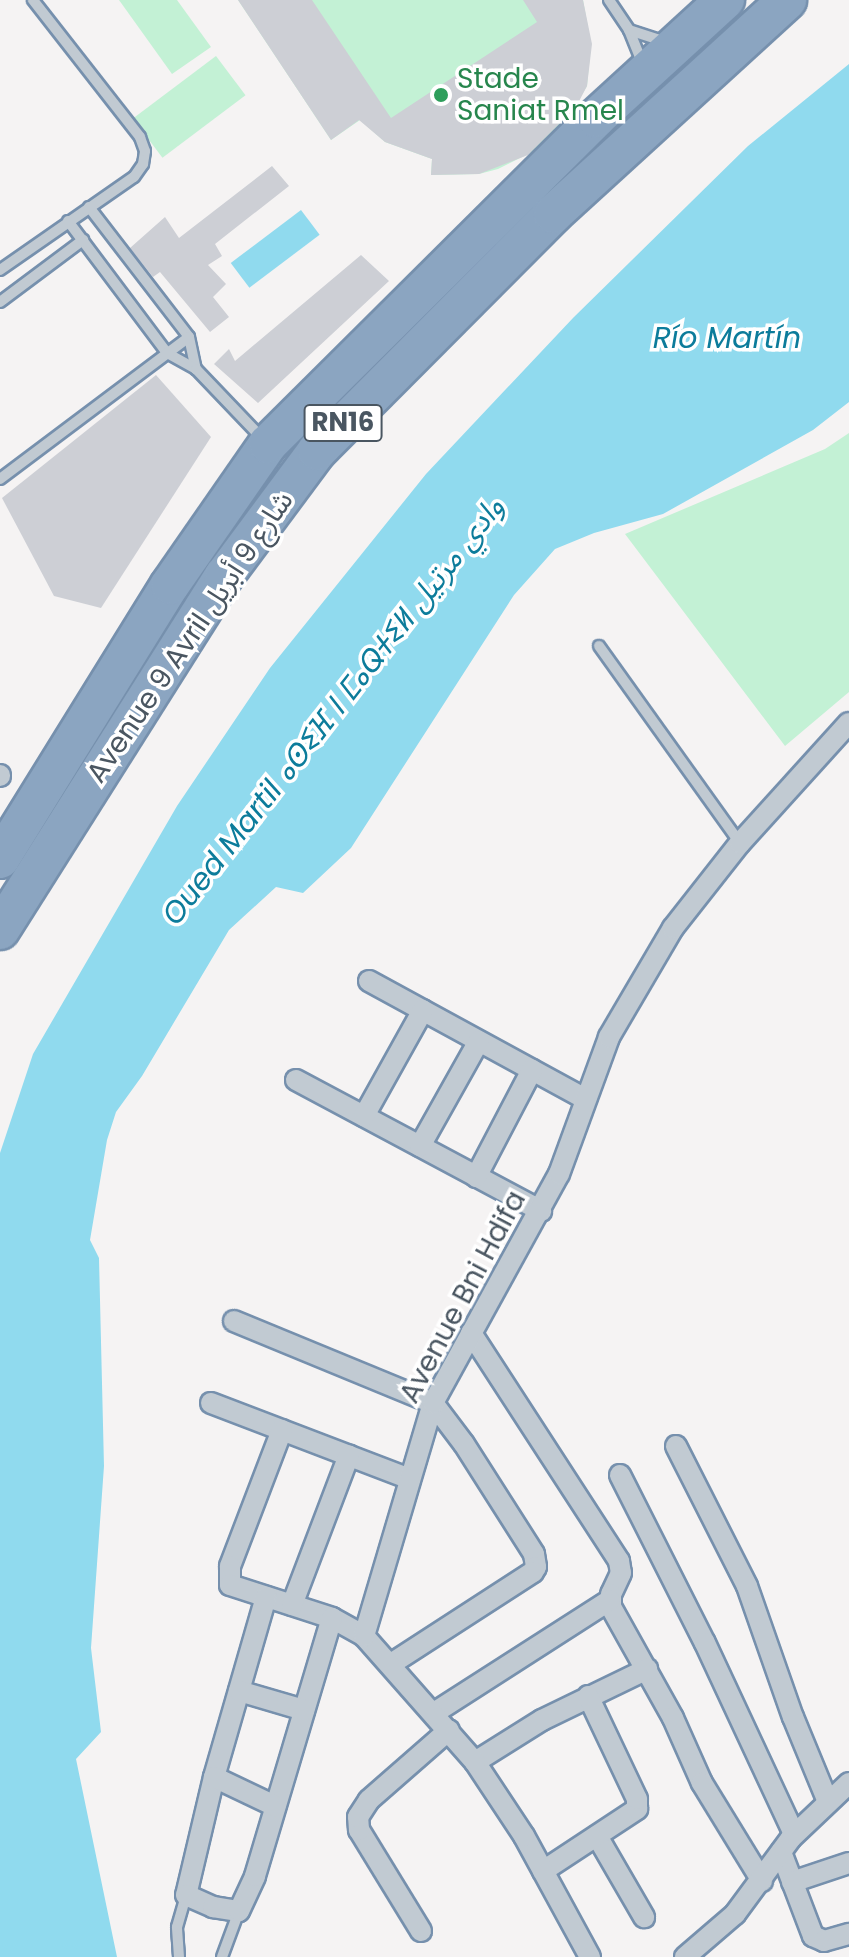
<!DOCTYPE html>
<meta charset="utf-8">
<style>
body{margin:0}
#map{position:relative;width:849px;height:1957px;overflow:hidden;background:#f5f3f3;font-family:Poppins,"Noto Sans Arabic","Noto Sans Tifinagh",sans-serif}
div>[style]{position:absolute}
.green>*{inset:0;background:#c3f1d5;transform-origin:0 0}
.water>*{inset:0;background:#90daee;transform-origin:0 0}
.building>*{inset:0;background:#cdcfd5}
.roads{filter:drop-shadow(2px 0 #7690ad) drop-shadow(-2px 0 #7690ad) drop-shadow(0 2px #7690ad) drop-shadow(0 -2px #7690ad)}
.lane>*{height:10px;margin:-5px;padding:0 5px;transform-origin:5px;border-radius:5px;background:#c1cad2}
.street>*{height:20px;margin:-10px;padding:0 10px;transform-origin:10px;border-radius:10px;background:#c1cad2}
.highway>*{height:38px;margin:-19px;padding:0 19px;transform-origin:19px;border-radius:19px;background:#8ba5c1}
.dots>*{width:22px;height:22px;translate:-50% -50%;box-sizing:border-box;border:4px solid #fff;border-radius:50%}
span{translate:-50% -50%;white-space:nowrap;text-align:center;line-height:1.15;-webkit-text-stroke:7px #fff;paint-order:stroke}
.shield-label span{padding:2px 6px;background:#fff;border:2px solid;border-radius:6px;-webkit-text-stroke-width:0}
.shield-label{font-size:26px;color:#4a5661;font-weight:700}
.leisure-label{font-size:28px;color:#27864d}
.left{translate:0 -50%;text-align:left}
.street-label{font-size:28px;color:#4a5661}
.water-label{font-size:30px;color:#0c7c9b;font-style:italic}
</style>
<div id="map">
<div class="green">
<div style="clip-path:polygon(119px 0,177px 0,211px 47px,172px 74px)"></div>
<div style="clip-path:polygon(238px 0,583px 0,591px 44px,587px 86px,564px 125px,534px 151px,498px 169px,479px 174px,431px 175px,432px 159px,385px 142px,360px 120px,331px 140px)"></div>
<div style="left:216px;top:56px;width:49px;height:104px;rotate:53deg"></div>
<div style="clip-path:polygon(849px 433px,849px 692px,785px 746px,625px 534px,825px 449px)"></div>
</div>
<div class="water">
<div style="clip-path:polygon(849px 64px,849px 402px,813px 430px,663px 514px,594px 533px,555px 549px,514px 595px,351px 848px,303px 893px,276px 887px,229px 930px,142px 1076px,116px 1112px,107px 1140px,90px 1240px,99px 1258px,104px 1466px,91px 1648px,101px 1732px,76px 1759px,117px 1957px,0 1957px,0 1153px,33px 1054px,177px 806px,270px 668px,426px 474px,573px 318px,748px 146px)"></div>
<div style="left:301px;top:210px;width:31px;height:88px;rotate:53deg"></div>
</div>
<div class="building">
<div style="clip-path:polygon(238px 0,312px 0,391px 118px,537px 22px,523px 0,583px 0,592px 44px,587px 86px,576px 107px,528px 155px,479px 174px,431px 175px,432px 159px,385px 142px,359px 120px,331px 140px)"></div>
<div style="clip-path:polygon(272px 166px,289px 186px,215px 244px,222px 256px,208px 265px,226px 284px,213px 297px,229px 317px,210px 332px,160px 272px,153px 277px,130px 248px,165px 217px,179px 238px)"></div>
<div style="clip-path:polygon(361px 255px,389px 281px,258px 403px,214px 364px,229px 349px,235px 361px)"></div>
<div style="clip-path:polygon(156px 375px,211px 437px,101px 608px,54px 596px,2px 498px)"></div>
</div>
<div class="roads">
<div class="lane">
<div style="left:609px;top:0;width:36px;rotate:56deg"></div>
<div style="left:629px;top:30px;width:38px;rotate:68deg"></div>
<div style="left:629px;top:30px;width:38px;rotate:18deg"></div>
<div style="left:89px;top:207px;width:164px;rotate:52.4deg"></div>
<div style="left:189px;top:337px;width:33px;rotate:78deg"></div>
<div style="left:68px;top:221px;width:165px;rotate:53.1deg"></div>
<div style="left:167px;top:353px;width:33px;rotate:29deg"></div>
<div style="left:196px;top:369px;width:95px;rotate:46.3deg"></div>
<div style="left:0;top:270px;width:163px;rotate:-34.8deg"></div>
<div style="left:134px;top:177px;width:16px;rotate:-55deg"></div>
<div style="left:143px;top:164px;width:13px;rotate:-81deg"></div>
<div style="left:145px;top:151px;width:15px;rotate:-110deg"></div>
<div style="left:140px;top:137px;width:174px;rotate:-128deg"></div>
<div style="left:0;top:302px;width:104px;rotate:-36.8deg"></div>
<div style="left:0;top:479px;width:236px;rotate:-36.9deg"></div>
<div style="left:599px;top:646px;width:242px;rotate:54.4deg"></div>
<div style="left:179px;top:1957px;width:30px;rotate:-94deg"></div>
<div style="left:177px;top:1927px;width:33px;rotate:-74deg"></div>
<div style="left:222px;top:1957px;width:49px;rotate:-69.7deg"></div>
</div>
<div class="street">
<div style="left:0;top:775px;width:1px;rotate:90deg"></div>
<div style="left:369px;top:981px;width:245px;rotate:28.6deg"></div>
<div style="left:296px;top:1080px;width:278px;rotate:28.1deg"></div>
<div style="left:364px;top:1116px;width:121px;rotate:-60.9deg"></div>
<div style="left:420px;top:1146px;width:120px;rotate:-60.7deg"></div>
<div style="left:476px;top:1177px;width:121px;rotate:-62.4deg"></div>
<div style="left:234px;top:1321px;width:215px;rotate:22.4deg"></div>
<div style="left:433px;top:1403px;width:51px;rotate:52.9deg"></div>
<div style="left:464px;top:1444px;width:130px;rotate:57.5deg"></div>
<div style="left:534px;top:1554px;width:13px;rotate:81deg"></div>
<div style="left:536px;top:1567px;width:6px;rotate:121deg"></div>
<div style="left:533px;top:1572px;width:169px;rotate:147.1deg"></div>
<div style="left:471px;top:1333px;width:272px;rotate:57deg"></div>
<div style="left:619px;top:1561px;width:12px;rotate:81deg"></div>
<div style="left:621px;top:1573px;width:23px;rotate:115deg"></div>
<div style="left:611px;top:1594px;width:13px;rotate:90deg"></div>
<div style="left:611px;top:1607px;width:127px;rotate:60.8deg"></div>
<div style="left:673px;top:1718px;width:71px;rotate:66deg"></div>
<div style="left:702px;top:1783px;width:115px;rotate:58.5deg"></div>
<div style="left:211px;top:1403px;width:213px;rotate:20.9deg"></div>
<div style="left:282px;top:1430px;width:146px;rotate:110.9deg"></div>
<div style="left:230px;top:1566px;width:19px;rotate:90deg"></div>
<div style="left:230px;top:1585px;width:107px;rotate:17.9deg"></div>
<div style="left:332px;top:1618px;width:37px;rotate:29deg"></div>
<div style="left:676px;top:1446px;width:157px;rotate:63.1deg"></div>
<div style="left:747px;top:1586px;width:139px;rotate:70.7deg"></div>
<div style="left:793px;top:1717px;width:92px;rotate:67.6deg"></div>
<div style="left:620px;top:1475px;width:188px;rotate:63.2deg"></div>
<div style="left:705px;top:1643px;width:211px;rotate:65deg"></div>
<div style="left:266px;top:1597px;width:187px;rotate:106.1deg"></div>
<div style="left:214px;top:1777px;width:121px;rotate:103.3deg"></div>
<div style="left:186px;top:1895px;width:30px;rotate:24deg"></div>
<div style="left:213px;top:1907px;width:26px;rotate:9deg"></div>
<div style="left:239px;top:1911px;width:38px;rotate:-65deg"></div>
<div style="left:255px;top:1876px;width:269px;rotate:-73.4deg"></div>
<div style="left:292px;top:1605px;width:160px;rotate:-69.2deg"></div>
<div style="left:239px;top:1691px;width:68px;rotate:16.3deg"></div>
<div style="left:434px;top:1713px;width:209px;rotate:-32.7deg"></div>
<div style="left:475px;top:1762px;width:79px;rotate:-32.1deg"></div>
<div style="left:542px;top:1720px;width:117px;rotate:-25.9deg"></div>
<div style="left:214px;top:1777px;width:68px;rotate:25.4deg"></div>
<div style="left:597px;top:1836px;width:94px;rotate:59.9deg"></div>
<div style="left:781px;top:1852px;width:90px;rotate:69.1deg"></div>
<div style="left:813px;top:1936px;width:12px;rotate:24deg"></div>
<div style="left:824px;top:1941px;width:26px;rotate:-16deg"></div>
<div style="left:543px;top:1871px;width:113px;rotate:-33.4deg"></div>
<div style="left:637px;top:1809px;width:10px;rotate:-90deg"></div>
<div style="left:637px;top:1799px;width:114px;rotate:-115.4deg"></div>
<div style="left:792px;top:1882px;width:60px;rotate:-18.4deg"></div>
<div style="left:421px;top:1931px;width:119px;rotate:-121.5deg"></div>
<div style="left:359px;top:1830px;width:13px;rotate:-94deg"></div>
<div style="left:358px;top:1817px;width:20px;rotate:-57deg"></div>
<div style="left:369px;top:1800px;width:106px;rotate:-41.2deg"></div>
<div style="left:590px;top:1957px;width:138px;rotate:-118.6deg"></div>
<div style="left:524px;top:1836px;width:89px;rotate:-123.5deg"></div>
<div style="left:475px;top:1762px;width:168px;rotate:-131.4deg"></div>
<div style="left:364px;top:1636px;width:243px;rotate:-73.5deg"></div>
<div style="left:433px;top:1403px;width:261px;rotate:-61.2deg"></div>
<div style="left:559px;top:1174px;width:146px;rotate:-69.9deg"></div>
<div style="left:609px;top:1037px;width:126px;rotate:-59.6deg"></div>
<div style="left:673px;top:928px;width:108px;rotate:-51.8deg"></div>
<div style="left:740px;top:843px;width:162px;rotate:-47.8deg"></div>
<div style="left:685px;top:1957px;width:66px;rotate:-40.7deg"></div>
<div style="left:735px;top:1914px;width:94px;rotate:-53.6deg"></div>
<div style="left:791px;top:1838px;width:80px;rotate:-43.5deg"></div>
</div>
<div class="highway">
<div style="left:0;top:859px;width:322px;rotate:-58.2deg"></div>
<div style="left:170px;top:585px;width:172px;rotate:-55.2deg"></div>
<div style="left:268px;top:444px;width:462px;rotate:-44.8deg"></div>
<div style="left:596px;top:118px;width:175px;rotate:-42.5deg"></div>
<div style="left:0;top:930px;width:419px;rotate:-57.7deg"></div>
<div style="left:224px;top:576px;width:156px;rotate:-53.4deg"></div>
<div style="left:317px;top:451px;width:334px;rotate:-45.1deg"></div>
<div style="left:553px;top:214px;width:317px;rotate:-42.4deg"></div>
</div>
</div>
<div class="dots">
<div style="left:441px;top:95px;background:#2e9e5b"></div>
</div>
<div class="shield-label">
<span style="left:343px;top:423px">RN16</span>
</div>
<div class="leisure-label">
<span class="left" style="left:457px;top:95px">Stade<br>Saniat Rmel</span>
</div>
<div class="street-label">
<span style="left:190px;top:637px;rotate:-56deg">Avenue 9 Avril شارع 9 أبريل</span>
<span style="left:463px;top:1297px;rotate:-62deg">Avenue Bni Hdifa</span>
</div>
<div class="water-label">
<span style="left:727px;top:338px">Río Martín</span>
<span style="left:333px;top:711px;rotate:-52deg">Oued Martil ⴰⵙⵉⴼ ⵏ ⵎⴰⵕⵜⵉⵍ وادي مرتيل</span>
</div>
</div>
